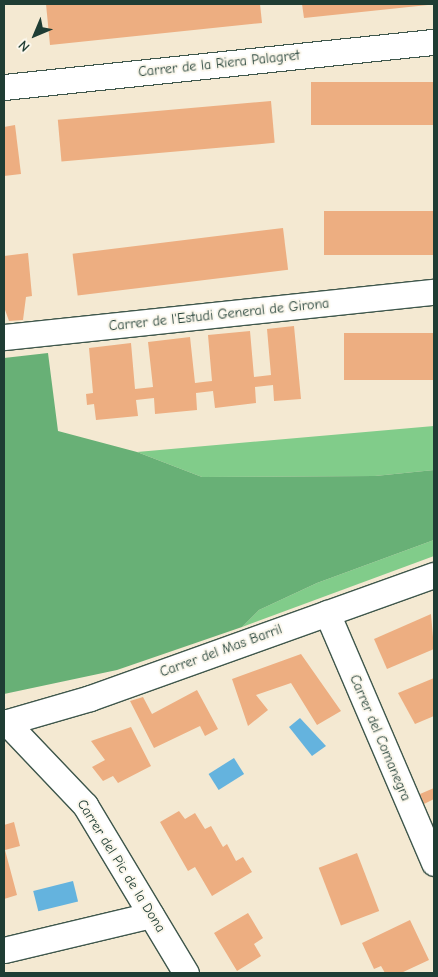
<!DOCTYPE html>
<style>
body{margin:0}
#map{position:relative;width:438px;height:977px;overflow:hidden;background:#f4e9d2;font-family:"Comic Neue",sans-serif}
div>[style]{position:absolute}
.green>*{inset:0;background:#81cc8a}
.forest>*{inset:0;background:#68b076}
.water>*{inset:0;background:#64b3de;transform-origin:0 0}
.building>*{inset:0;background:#edae81;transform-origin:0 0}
.roads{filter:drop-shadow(1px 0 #3f574c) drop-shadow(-1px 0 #3f574c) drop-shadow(0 1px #3f574c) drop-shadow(0 -1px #3f574c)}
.minor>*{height:25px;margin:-12.5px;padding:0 12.5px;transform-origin:12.5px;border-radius:12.5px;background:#fff}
span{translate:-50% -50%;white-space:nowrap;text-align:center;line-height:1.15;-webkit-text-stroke:4px #fbf7ec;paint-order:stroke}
.street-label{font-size:14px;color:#1f3d34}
.frame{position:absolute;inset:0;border:5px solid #1f3d34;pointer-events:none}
.north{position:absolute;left:10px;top:10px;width:50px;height:50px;-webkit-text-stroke:4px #fbf7ec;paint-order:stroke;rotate:225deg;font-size:14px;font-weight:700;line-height:20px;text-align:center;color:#1f3d34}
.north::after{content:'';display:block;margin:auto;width:18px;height:22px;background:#1f3d34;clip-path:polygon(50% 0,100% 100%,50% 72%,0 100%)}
</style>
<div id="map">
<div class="green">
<div style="clip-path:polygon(434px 426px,434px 470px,375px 476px,202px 477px,137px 452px)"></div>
<div style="clip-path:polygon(434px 540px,434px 556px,242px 627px,259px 610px,317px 583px)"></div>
</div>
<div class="forest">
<div style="clip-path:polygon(48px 353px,58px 431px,137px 452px,202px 477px,375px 476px,434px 470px,434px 540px,317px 583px,259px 610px,242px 627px,117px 670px,4px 694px,4px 358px)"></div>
</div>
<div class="water">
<div style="clip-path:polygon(300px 718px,326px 746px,312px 756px,289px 727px)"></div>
<div style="left:234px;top:758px;width:19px;height:30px;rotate:58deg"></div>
<div style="left:73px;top:881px;width:21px;height:41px;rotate:76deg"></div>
</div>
<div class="building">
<div style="clip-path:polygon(46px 4px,260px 4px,262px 23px,50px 45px)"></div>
<div style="clip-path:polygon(302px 4px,428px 4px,428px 5px,304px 18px)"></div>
<div style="left:434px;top:82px;width:43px;height:123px;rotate:90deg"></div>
<div style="left:271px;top:101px;width:42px;height:214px;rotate:85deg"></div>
<div style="clip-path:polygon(15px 125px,21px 174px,4px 176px,4px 127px)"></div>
<div style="left:434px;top:211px;width:44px;height:110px;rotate:90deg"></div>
<div style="left:283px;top:228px;width:42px;height:212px;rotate:83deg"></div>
<div style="clip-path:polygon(28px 253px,32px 296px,26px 297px,23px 320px,9px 321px,4px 307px,4px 256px)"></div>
<div style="clip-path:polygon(294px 326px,301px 399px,274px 401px,273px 385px,255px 387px,256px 403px,215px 408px,213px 391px,196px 393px,197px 410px,155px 414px,154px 398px,136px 400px,138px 416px,96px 420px,94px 404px,87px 405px,86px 394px,93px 393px,89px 348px,131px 343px,135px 389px,153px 387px,148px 342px,190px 337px,195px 383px,203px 382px,212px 381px,208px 335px,250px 331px,254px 377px,271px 375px,267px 329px)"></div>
<div style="left:434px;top:333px;width:47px;height:90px;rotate:90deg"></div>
<div style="clip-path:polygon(431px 614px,434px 649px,387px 669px,374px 639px)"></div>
<div style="clip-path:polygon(301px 654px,341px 711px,317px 725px,291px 683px,256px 695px,268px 710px,248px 726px,232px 679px)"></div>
<div style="clip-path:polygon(434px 678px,434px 716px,415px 724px,398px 693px)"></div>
<div style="clip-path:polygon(197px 690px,218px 729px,205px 736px,200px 726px,154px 748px,130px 701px,143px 697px,152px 714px)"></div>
<div style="clip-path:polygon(131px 727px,151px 766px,118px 783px,113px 776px,103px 781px,92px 767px,105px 760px,91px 741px)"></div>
<div style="clip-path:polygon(434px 788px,434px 799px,424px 804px,420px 794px)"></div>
<div style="clip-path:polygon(179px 811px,185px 819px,195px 813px,205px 829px,211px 826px,223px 847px,227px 844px,236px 861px,243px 857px,252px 872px,212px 896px,195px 867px,188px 871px,160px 822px)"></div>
<div style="clip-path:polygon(14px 822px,20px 846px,5px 850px,17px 895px,4px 899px,4px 825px)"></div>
<div style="left:357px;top:853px;width:62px;height:41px;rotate:69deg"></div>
<div style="clip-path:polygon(248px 913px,263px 938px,254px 944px,261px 956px,237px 971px,214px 933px)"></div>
<div style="clip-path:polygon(410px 920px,429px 960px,401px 973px,385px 973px,381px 966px,374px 969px,362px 943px)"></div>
</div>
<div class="roads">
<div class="minor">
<div style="left:4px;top:87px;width:432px;rotate:-6deg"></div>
<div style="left:4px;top:337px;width:432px;rotate:-6deg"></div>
<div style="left:327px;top:613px;width:272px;rotate:66.8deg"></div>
<div style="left:6px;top:722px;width:115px;rotate:46.4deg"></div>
<div style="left:85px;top:805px;width:196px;rotate:59deg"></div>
<div style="left:4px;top:723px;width:90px;rotate:-16.2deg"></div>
<div style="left:90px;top:698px;width:365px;rotate:-19.7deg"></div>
<div style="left:4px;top:950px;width:151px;rotate:-13.4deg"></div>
</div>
</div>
<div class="street-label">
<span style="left:219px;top:64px;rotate:-6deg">Carrer de la Riera Palagret</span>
<span style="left:219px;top:315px;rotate:-6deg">Carrer de l'Estudi General de Girona</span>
<span style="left:221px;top:651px;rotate:-20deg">Carrer del Mas Barril</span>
<span style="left:380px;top:738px;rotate:67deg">Carrer del Comanegra</span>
<span style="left:121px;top:866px;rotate:58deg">Carrer del Pic de la Dona</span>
</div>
<div class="frame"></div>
<div class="north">N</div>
</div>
